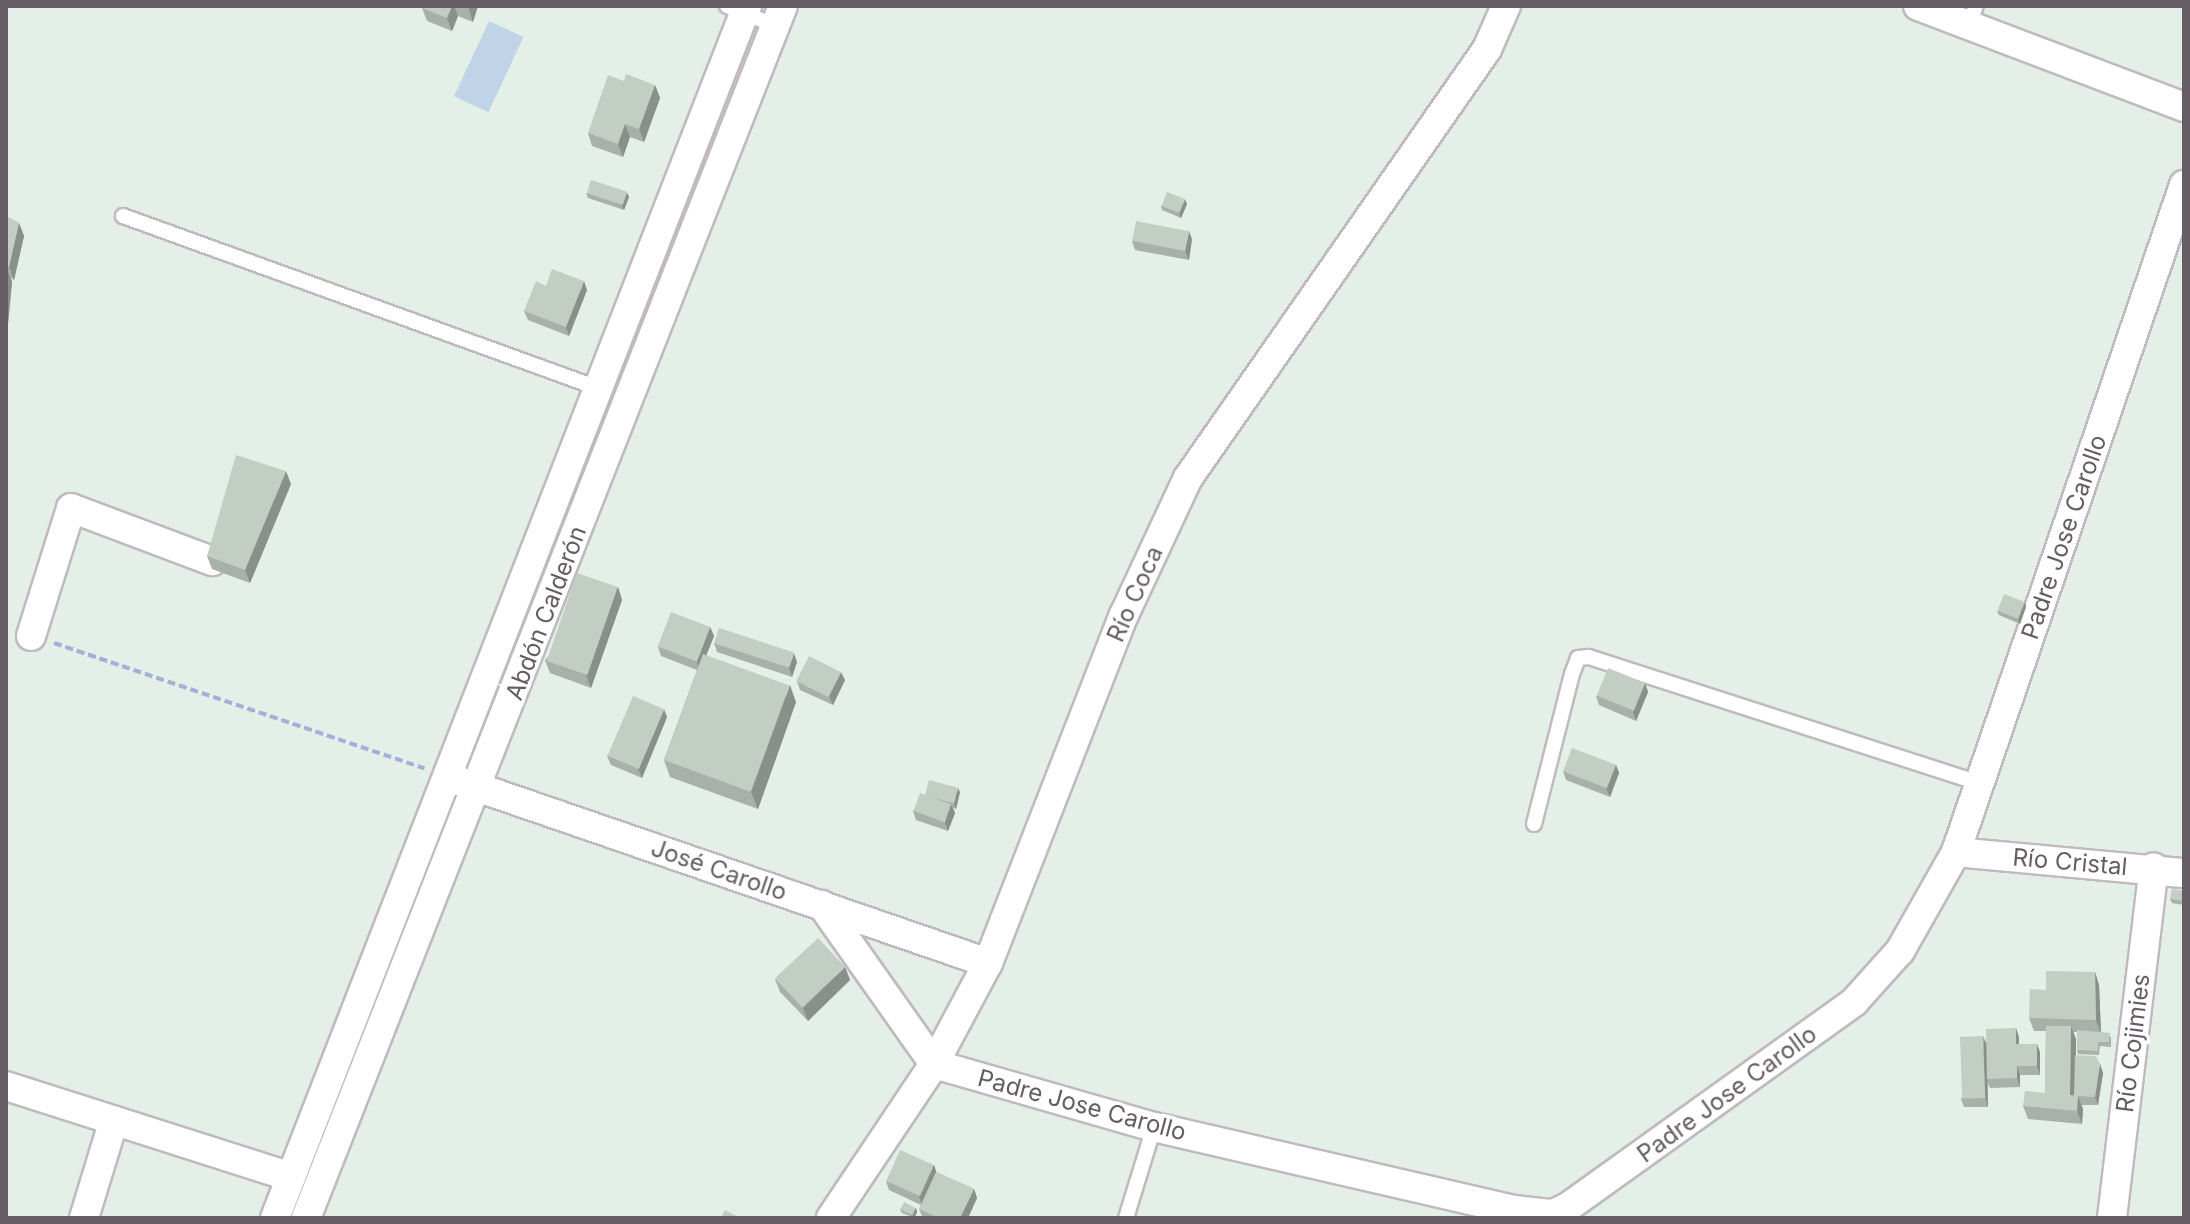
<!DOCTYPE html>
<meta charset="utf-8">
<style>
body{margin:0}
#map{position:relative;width:2190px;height:1224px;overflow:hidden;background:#e4efe7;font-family:Inter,sans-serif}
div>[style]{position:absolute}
.green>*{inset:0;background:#bfd4e7;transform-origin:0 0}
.path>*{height:4px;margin-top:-2px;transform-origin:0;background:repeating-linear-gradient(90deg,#a2b0da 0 8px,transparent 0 12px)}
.roads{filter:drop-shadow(2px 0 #c0b9bf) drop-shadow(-2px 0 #c0b9bf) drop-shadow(0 2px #c0b9bf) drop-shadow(0 -2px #c0b9bf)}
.service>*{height:14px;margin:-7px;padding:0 7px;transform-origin:7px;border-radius:7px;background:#fff}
.minor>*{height:28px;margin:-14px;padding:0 14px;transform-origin:14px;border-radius:14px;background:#fff}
.wall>*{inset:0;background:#a7b0a9}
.shaded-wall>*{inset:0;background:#889089}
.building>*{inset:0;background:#c2cdc4;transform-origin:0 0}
span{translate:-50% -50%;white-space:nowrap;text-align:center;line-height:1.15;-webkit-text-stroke:7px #fff;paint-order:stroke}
.street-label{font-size:24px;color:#655c64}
.frame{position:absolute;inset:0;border:8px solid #655c64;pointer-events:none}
</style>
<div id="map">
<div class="green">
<div style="left:489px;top:21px;width:38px;height:83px;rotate:25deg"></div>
</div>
<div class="path">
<div style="left:54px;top:643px;width:391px;rotate:18.7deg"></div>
</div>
<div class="roads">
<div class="service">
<div style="left:727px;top:6px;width:53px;rotate:22.2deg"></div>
<div style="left:1969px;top:25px;width:20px;rotate:-70deg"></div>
<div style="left:123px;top:216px;width:505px;rotate:19.91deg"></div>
<div style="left:1534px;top:824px;width:155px;rotate:-75.8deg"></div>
<div style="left:1572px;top:674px;width:17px;rotate:-69deg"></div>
<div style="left:1578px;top:658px;width:11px;rotate:-5deg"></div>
<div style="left:1589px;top:657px;width:411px;rotate:17.9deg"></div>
<div style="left:1126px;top:1218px;width:95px;rotate:-72.9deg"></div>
</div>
<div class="minor">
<div style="left:1918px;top:6px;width:285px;rotate:20.8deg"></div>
<div style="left:31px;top:636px;width:134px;rotate:-72.6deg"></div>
<div style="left:71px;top:508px;width:151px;rotate:20.6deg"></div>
<div style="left:462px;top:782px;width:556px;rotate:18.99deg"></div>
<div style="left:1956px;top:852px;width:229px;rotate:5.3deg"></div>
<div style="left:822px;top:905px;width:194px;rotate:54.8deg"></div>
<div style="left:934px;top:1064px;width:229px;rotate:16deg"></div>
<div style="left:1154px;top:1127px;width:369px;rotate:13deg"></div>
<div style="left:1514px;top:1210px;width:39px;rotate:6deg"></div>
<div style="left:1553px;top:1214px;width:17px;rotate:-25deg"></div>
<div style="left:1568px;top:1207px;width:352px;rotate:-35.6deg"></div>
<div style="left:1854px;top:1002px;width:69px;rotate:-48deg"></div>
<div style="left:1900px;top:951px;width:114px;rotate:-60.5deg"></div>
<div style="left:1956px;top:852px;width:705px;rotate:-71.13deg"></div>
<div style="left:6px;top:1086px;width:299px;rotate:17.7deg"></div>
<div style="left:84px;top:1218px;width:102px;rotate:-73deg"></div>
<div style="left:275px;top:1218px;width:1301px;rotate:-68.72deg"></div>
<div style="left:306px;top:1218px;width:1302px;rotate:-68.52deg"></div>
<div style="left:831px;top:1218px;width:185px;rotate:-56.2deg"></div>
<div style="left:934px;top:1064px;width:115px;rotate:-61.9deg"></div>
<div style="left:988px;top:963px;width:374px;rotate:-68.7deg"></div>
<div style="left:1124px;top:615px;width:151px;rotate:-65deg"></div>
<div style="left:1188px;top:478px;width:523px;rotate:-55.12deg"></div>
<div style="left:1487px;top:49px;width:47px;rotate:-66.2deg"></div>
<div style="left:2112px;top:1218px;width:353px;rotate:-83.2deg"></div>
</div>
</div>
<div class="wall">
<div style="clip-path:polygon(423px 6px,478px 6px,473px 22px,458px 16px,452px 31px,427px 21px,422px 8px)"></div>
<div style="clip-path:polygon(655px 85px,660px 98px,644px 142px,630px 137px,623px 157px,592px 146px,588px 133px)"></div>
<div style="clip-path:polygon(586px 193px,629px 197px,624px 210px,588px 198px)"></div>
<div style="clip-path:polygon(1187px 204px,1181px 218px,1162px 210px,1161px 206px)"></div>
<div style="clip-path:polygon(6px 216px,19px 223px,24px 236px,14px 280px,11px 278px,12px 282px,8px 324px,6px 323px)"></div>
<div style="clip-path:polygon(1192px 239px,1189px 260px,1135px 250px,1132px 241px)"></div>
<div style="clip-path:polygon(587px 290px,569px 336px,528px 320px,524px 311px)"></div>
<div style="clip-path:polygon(291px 484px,250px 583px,212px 569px,207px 556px)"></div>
<div style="clip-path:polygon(618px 587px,622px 600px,591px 688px,550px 673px,545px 660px)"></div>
<div style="clip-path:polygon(2026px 607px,2020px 624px,1999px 615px,1997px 611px)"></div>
<div style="clip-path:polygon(710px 627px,714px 636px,706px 655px,796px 702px,758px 809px,670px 777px,664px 760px,697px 670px,661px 656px,658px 647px)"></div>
<div style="clip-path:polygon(714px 643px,797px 662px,792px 677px,717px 652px)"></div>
<div style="clip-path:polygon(845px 680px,833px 705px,800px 690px,797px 681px)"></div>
<div style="clip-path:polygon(1645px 683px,1648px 692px,1636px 721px,1599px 705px,1596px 696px)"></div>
<div style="clip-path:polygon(667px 717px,642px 778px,611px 765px,607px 756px)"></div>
<div style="clip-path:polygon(1616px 765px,1619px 773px,1610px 797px,1566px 780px,1563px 771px)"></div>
<div style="clip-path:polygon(960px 792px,956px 809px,953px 808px,955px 813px,948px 831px,916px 820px,913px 811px,925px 795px)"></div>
<div style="clip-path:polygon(2184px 891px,2184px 905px,2172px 903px,2170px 899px)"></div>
<div style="clip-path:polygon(845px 967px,850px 980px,808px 1021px,780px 992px,775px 979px)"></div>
<div style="clip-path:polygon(2095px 972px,2099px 985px,2101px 1032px,2111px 1037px,2111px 1047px,2100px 1046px,2099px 1055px,2078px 1054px,2077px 1050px,2077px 1032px,2073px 1032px,2076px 1039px,2076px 1055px,2100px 1064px,2103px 1073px,2098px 1105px,2081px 1105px,2083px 1109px,2082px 1124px,2028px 1119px,2023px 1106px,2045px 1093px,2046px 1031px,2034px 1031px,2029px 1018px,2046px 990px)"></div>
<div style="clip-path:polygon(2019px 1037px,2019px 1044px,2037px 1044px,2040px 1052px,2040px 1075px,2020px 1075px,2020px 1087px,1990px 1088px,1987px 1081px,1988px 1107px,1964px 1107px,1961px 1099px,1986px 1042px)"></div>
<div style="clip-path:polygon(934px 1165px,936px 1172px,974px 1189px,977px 1198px,968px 1218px,923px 1218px,919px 1209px,921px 1205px,889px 1190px,886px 1181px)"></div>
<div style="clip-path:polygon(916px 1208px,917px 1212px,915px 1218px,902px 1213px,900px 1209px)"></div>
</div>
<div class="shaded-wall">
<div style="clip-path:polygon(452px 6px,454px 6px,458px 16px,452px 31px,447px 18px)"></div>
<div style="clip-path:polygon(469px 6px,478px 6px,473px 22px,469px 9px)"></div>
<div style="clip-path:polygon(655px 85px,660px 98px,644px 142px,639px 129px)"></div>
<div style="clip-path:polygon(625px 124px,630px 137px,623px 157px,618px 144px)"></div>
<div style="clip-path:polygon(627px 192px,629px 197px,624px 210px,622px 206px)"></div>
<div style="clip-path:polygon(1185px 199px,1187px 204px,1181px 218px,1179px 214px)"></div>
<div style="clip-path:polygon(19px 223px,24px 236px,14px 280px,9px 267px)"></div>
<div style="clip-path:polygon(1189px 231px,1192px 239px,1189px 260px,1185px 251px)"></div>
<div style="clip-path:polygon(7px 269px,12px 282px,8px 324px,6px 318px,6px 284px)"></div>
<div style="clip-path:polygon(584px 281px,587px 290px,569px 336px,566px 327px)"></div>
<div style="clip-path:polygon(286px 471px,291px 484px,250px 583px,245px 570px)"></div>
<div style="clip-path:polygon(618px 587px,622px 600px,591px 688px,586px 675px)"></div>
<div style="clip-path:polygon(2025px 602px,2026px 607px,2020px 624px,2018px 619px)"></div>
<div style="clip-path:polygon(710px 627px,714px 636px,700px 671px,697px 662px)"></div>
<div style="clip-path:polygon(794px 653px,797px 662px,792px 677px,789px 668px)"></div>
<div style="clip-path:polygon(841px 672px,845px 680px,833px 705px,829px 696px)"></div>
<div style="clip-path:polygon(1645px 683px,1648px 692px,1636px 721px,1633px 712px)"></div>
<div style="clip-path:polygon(790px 685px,796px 702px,758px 809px,751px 792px)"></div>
<div style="clip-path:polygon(664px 709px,667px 717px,642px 778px,638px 769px)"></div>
<div style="clip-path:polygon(1616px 765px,1619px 773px,1610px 797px,1606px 788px)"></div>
<div style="clip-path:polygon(958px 788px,960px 792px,956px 809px,954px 804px)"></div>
<div style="clip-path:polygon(951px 804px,955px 813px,948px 831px,945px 823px)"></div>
<div style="clip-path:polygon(845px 967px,850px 980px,808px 1021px,803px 1008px)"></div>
<div style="clip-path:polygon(2095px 972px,2099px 985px,2101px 1033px,2096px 1020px)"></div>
<div style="clip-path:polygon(2071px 1026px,2076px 1039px,2075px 1096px,2070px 1095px)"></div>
<div style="clip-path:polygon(2016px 1028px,2019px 1037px,2019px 1053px,2016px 1044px)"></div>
<div style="clip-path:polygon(1983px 1036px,1987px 1045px,1988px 1107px,1985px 1098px)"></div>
<div style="clip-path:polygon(2037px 1044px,2040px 1052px,2040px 1075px,2037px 1066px)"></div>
<div style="clip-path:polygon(2100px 1064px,2103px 1073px,2098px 1105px,2095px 1097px)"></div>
<div style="clip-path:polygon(2017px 1066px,2020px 1075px,2020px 1087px,2017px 1078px)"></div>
<div style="clip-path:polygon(2078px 1096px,2083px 1109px,2082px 1124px,2077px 1111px)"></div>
<div style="clip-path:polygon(934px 1165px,937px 1174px,923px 1206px,919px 1197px)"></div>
<div style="clip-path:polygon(974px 1189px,977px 1198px,968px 1218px,960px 1218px)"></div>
<div style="clip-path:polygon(916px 1208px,917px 1212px,914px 1218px,913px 1215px)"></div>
</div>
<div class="building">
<div style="clip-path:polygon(423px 6px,452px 6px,447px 18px,422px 8px)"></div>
<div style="clip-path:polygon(626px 74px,655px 85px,639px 129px,625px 124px,618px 144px,588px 133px,608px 75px,624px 81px)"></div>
<div style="left:591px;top:180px;width:38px;height:14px;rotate:18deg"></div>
<div style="left:1167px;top:192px;width:19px;height:15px;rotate:21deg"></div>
<div style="clip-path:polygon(6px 216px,19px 223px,9px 267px,6px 265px)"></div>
<div style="left:1136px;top:221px;width:54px;height:20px;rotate:11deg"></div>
<div style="clip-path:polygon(552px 269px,584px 281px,566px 327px,524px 311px,536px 281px,546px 286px)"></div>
<div style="clip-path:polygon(236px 455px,286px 471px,245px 570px,207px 556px)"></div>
<div style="left:577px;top:573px;width:43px;height:93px;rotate:19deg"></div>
<div style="left:2004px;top:594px;width:22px;height:18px;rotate:21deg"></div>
<div style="left:671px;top:612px;width:42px;height:37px;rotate:21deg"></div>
<div style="left:719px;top:628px;width:79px;height:16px;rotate:18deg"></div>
<div style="left:703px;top:654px;width:92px;height:113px;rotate:20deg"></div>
<div style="left:809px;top:656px;width:36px;height:28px;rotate:27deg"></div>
<div style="left:1608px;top:668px;width:40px;height:30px;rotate:22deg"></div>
<div style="left:633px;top:696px;width:34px;height:65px;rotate:23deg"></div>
<div style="left:1572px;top:748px;width:47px;height:25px;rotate:21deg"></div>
<div style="left:929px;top:780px;width:30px;height:16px;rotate:15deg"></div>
<div style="left:920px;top:793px;width:33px;height:19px;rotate:20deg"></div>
<div style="clip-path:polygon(2172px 889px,2184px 891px,2184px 901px,2170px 899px)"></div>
<div style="left:818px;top:938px;width:40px;height:59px;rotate:47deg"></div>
<div style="clip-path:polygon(2046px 971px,2095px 972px,2096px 1020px,2029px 1018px,2030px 989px,2046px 990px)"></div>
<div style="clip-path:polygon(2046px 1026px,2071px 1026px,2070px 1095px,2078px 1096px,2077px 1111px,2023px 1106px,2025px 1091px,2045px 1093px)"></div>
<div style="clip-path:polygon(2016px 1028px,2016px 1044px,2037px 1044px,2037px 1066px,2017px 1066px,2017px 1078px,1987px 1079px,1986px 1029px)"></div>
<div style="clip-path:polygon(2077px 1030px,2110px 1033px,2109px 1042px,2098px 1042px,2098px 1051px,2077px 1050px)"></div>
<div style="left:1983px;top:1036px;width:62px;height:23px;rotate:88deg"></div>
<div style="clip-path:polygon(2075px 1055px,2096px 1056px,2100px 1064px,2095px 1097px,2074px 1096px)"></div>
<div style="left:900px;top:1150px;width:37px;height:34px;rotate:24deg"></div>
<div style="clip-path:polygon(936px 1172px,974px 1189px,960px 1218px,939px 1218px,919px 1209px)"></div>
<div style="left:904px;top:1202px;width:13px;height:8px;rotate:27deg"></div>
<div style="clip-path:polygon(725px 1210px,740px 1218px,721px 1218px)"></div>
</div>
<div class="street-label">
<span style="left:2064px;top:537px;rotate:-71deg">Padre Jose Carollo</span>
<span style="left:1135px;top:594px;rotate:-66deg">Río Coca</span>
<span style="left:546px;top:613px;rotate:-69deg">Abdón Calderón</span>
<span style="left:2070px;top:862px;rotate:5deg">Río Cristal</span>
<span style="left:719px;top:870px;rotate:19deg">José Carollo</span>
<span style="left:2133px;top:1043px;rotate:-83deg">Río Cojimies</span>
<span style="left:1727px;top:1094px;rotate:-36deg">Padre Jose Carollo</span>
<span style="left:1082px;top:1105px;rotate:15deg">Padre Jose Carollo</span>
</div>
<div class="frame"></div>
</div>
